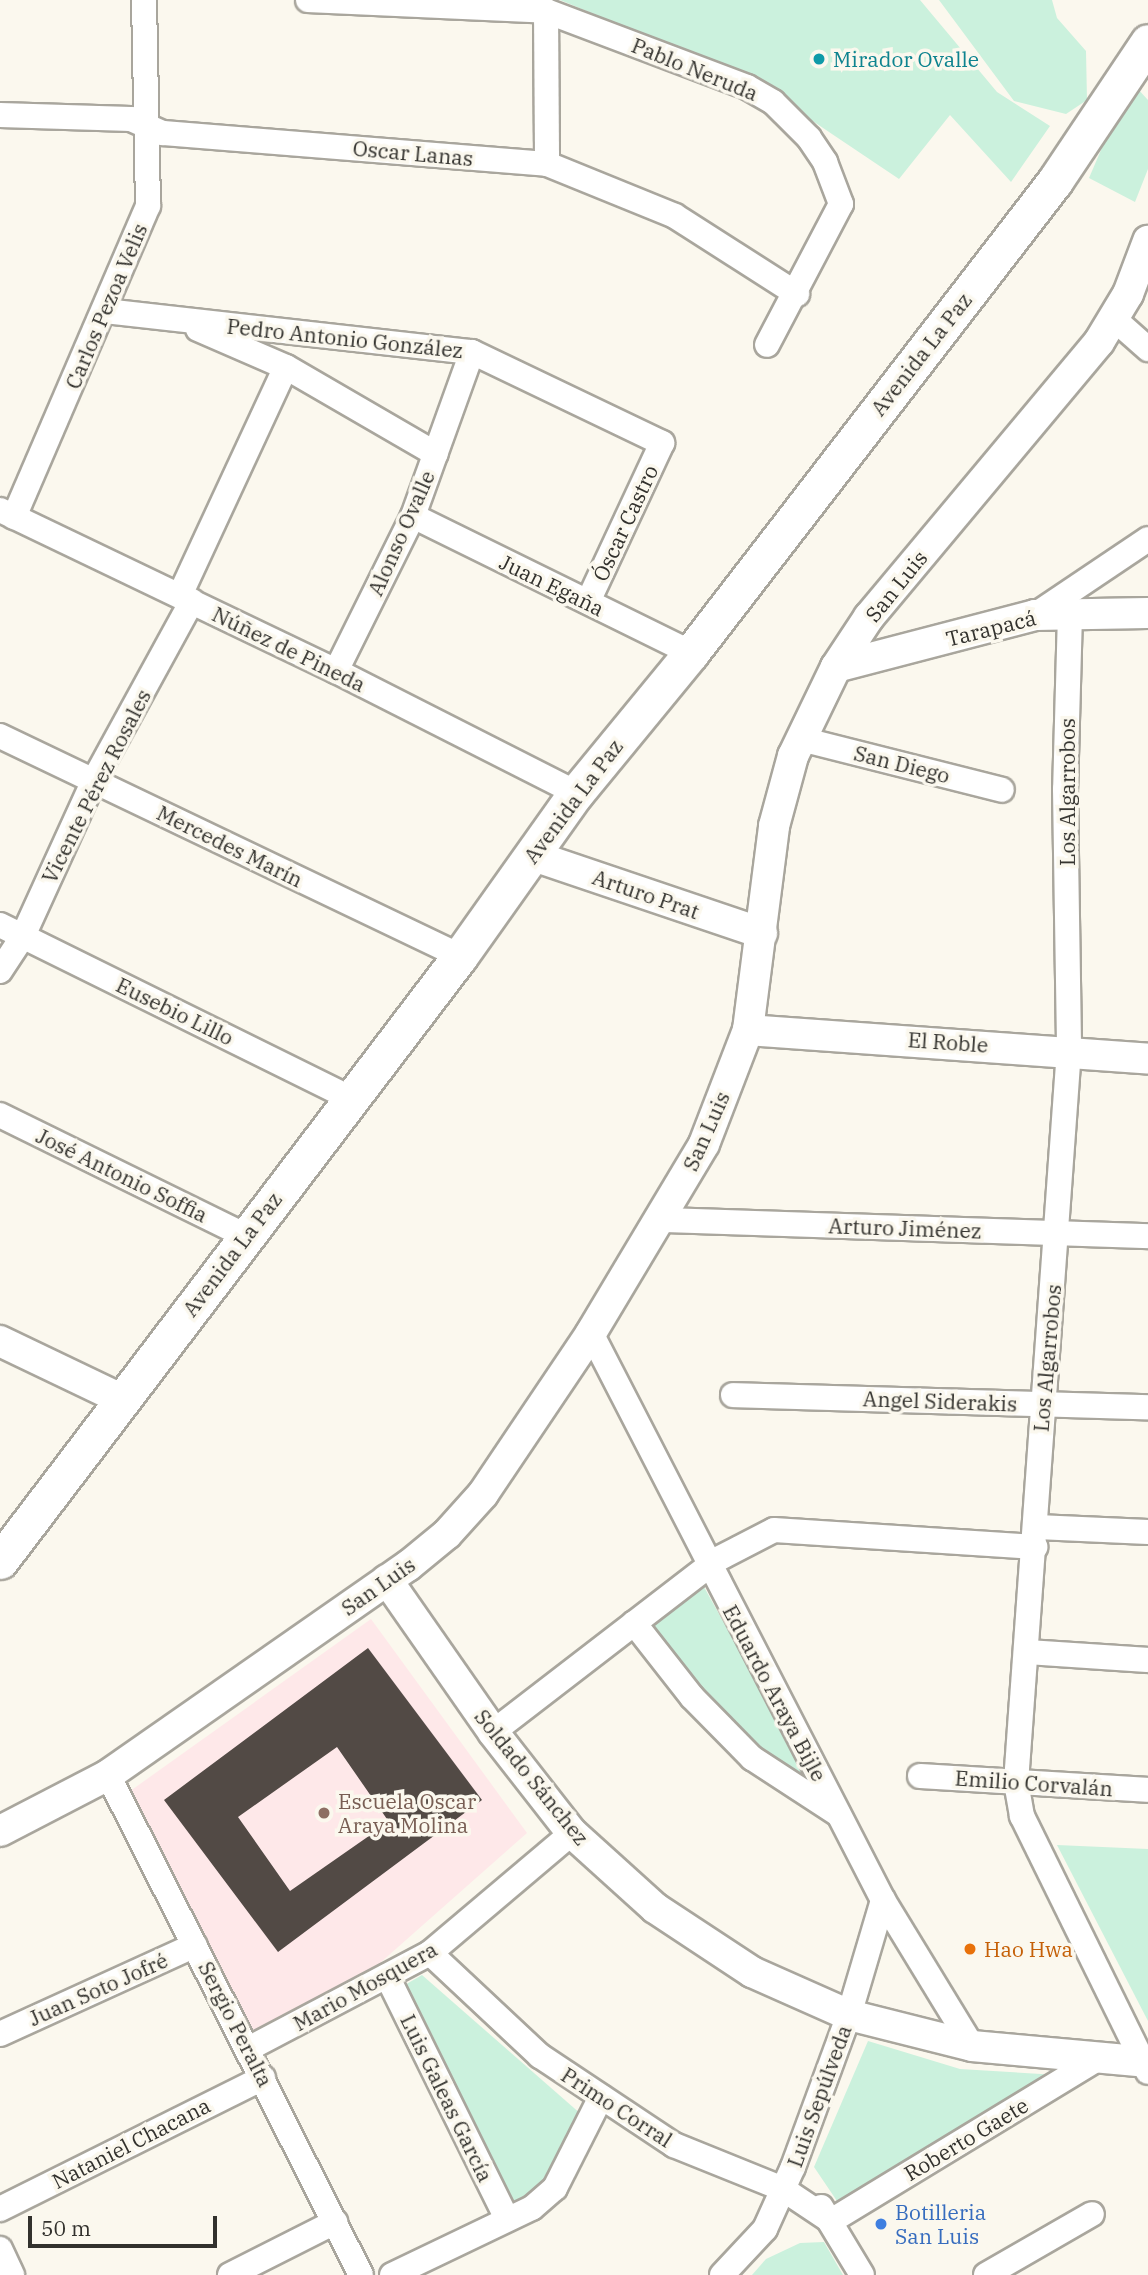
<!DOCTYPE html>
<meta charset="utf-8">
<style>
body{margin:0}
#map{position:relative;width:1148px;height:2275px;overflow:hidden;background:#fbf8ee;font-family:"IBM Plex Serif",serif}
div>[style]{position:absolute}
.education>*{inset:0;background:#fee8e9}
.green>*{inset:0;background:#cbf1dd}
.building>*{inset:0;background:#524a45}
.roads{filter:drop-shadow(2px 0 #a9a69d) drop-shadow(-2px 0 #a9a69d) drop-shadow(0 2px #a9a69d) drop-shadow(0 -2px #a9a69d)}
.minor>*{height:24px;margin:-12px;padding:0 12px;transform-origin:12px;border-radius:12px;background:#fff}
.tertiary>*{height:30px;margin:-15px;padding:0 15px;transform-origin:15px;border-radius:15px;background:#fff}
.secondary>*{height:35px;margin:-17.5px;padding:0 17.5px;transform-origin:17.5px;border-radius:17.5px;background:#fff}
.dots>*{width:19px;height:19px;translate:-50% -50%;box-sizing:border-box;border:4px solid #fbf8ee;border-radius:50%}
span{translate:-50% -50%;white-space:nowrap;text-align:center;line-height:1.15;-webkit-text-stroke:7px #fbf8ee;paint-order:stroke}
.culture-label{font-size:21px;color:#0d838f}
.left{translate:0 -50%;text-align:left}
.street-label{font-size:21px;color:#32312d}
.education-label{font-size:21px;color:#785e54}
.food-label{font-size:21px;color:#c56008}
.shop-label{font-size:21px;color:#366cbe}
.scale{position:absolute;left:28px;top:2216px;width:189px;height:32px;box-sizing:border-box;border:4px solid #32312d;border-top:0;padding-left:9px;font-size:21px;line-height:24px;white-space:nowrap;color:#32312d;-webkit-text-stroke:5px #fbf8ee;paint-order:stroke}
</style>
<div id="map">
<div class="education">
<div style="clip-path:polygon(371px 1619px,527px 1833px,363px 1978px,251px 2040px,126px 1794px)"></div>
</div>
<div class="green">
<div style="clip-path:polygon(560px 0,920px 0,997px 92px,1050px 126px,1011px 182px,950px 115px,899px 179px,750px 79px)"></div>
<div style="clip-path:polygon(939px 0,1052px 0,1057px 18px,1086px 51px,1087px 100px,1066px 114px,1014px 101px)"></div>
<div style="clip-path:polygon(1136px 87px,1148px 100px,1148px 169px,1135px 202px,1089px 178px,1107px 136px)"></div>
<div style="clip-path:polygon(704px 1587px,817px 1790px,747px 1737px,647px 1627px)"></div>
<div style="clip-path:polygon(1057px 1845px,1148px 1849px,1148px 2021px)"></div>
<div style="clip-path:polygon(422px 1975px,582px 2115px,541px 2190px,510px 2205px,403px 1986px)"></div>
<div style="clip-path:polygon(868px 2041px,960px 2069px,1058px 2075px,839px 2204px,814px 2167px)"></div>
<div style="clip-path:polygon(824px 2242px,843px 2275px,752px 2275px,766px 2259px,800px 2243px)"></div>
</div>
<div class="building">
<div style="clip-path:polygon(evenodd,368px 1648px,482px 1800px,278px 1952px,164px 1800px,368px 1648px,337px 1747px,389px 1822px,290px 1891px,238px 1817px,337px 1747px)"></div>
</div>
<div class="roads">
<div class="minor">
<div style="left:308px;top:0;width:238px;rotate:2.6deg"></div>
<div style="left:546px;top:11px;width:215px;rotate:20.7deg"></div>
<div style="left:747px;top:87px;width:30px;rotate:30deg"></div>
<div style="left:773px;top:102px;width:51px;rotate:45deg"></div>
<div style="left:809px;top:138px;width:29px;rotate:56deg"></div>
<div style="left:825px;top:162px;width:45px;rotate:69.1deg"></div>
<div style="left:841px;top:204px;width:159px;rotate:117.7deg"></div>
<div style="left:546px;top:11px;width:153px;rotate:89.6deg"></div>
<div style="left:0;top:115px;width:131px;rotate:1.7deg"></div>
<div style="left:131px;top:119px;width:35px;rotate:24deg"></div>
<div style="left:163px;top:133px;width:385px;rotate:4.6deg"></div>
<div style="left:547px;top:164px;width:138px;rotate:22.1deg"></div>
<div style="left:675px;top:216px;width:145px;rotate:32.6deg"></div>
<div style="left:105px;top:311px;width:369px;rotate:6.4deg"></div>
<div style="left:472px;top:352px;width:211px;rotate:25.6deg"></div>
<div style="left:662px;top:443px;width:175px;rotate:115deg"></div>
<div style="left:1113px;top:318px;width:47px;rotate:41.5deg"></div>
<div style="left:198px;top:329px;width:96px;rotate:23.4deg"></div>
<div style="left:286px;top:367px;width:173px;rotate:30.1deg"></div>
<div style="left:0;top:510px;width:373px;rotate:25.6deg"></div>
<div style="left:336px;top:671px;width:269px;rotate:26.9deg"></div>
<div style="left:413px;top:516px;width:310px;rotate:26.2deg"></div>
<div style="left:14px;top:517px;width:339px;rotate:-66.7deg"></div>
<div style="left:148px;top:206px;width:206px;rotate:-91.1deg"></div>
<div style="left:180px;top:595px;width:251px;rotate:-65.1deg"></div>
<div style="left:1070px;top:614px;width:175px;rotate:91.6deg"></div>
<div style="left:1065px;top:789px;width:261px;rotate:89.1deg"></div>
<div style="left:1069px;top:1050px;width:734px;rotate:94.14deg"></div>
<div style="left:1016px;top:1782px;width:35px;rotate:80deg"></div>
<div style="left:1022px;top:1816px;width:285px;rotate:63.8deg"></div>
<div style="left:1035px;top:615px;width:136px;rotate:-33.9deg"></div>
<div style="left:336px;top:671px;width:173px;rotate:-63.6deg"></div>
<div style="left:413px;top:516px;width:174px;rotate:-70.2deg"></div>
<div style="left:0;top:736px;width:510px;rotate:25.56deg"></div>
<div style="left:801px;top:739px;width:207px;rotate:14.2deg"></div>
<div style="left:0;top:925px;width:390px;rotate:26.3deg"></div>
<div style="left:0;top:971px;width:42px;rotate:-56.7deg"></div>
<div style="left:23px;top:936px;width:171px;rotate:-65.5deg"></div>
<div style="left:94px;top:780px;width:204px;rotate:-61.3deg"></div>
<div style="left:0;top:1115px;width:272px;rotate:26.2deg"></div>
<div style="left:662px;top:1220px;width:486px;rotate:1.9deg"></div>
<div style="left:591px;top:1333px;width:638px;rotate:62.75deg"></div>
<div style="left:883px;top:1900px;width:171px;rotate:58.6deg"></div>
<div style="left:733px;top:1395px;width:415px;rotate:1.7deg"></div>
<div style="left:1037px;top:1527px;width:111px;rotate:2.6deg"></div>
<div style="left:634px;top:1623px;width:94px;rotate:51.9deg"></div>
<div style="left:692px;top:1697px;width:86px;rotate:45.5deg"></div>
<div style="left:752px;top:1758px;width:103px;rotate:33.1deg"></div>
<div style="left:1028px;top:1652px;width:120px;rotate:3.8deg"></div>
<div style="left:493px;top:1732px;width:282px;rotate:-37.6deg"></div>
<div style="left:716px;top:1560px;width:65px;rotate:-27.3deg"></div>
<div style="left:774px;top:1530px;width:262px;rotate:3.7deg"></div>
<div style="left:108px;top:1775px;width:560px;rotate:63.16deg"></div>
<div style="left:920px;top:1776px;width:228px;rotate:3.5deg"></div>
<div style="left:430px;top:1953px;width:151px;rotate:43.1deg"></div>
<div style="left:540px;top:2056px;width:161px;rotate:33.6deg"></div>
<div style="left:674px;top:2145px;width:118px;rotate:22deg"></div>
<div style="left:783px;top:2189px;width:58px;rotate:33.7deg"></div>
<div style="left:831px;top:2221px;width:316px;rotate:-31.3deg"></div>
<div style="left:387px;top:1976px;width:271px;rotate:63.7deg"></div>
<div style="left:0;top:2034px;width:214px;rotate:-24.5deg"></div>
<div style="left:248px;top:2049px;width:206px;rotate:-27.8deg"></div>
<div style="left:430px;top:1953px;width:186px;rotate:-40.2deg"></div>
<div style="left:821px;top:2207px;width:79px;rotate:58.9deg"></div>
<div style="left:0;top:2209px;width:294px;rotate:-26.5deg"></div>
<div style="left:0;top:2249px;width:29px;rotate:65deg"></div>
<div style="left:230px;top:2275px;width:118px;rotate:-26.8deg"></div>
<div style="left:392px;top:2275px;width:155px;rotate:-25.6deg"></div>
<div style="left:532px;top:2208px;width:30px;rotate:-41deg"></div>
<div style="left:555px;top:2188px;width:102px;rotate:-63.2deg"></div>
<div style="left:722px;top:2275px;width:63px;rotate:-46.9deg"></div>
<div style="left:765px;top:2229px;width:68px;rotate:-65.7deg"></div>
<div style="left:793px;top:2167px;width:162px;rotate:-69.8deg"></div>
<div style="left:849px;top:2015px;width:120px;rotate:-73.5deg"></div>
<div style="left:986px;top:2275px;width:122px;rotate:-29.9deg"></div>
</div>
<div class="tertiary">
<div style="left:836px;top:667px;width:206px;rotate:-14.6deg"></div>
<div style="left:1035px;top:615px;width:113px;rotate:-1deg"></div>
<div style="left:531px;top:855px;width:244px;rotate:18.7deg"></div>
<div style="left:748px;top:1030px;width:401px;rotate:4.1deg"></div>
<div style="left:0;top:1341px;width:136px;rotate:25.6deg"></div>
<div style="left:387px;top:1580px;width:185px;rotate:55.1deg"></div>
<div style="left:493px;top:1732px;width:128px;rotate:52deg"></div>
<div style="left:572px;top:1833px;width:112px;rotate:42.1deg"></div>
<div style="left:655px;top:1908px;width:116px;rotate:33.4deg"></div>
<div style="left:752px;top:1972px;width:106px;rotate:23.9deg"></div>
<div style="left:849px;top:2015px;width:127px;rotate:14.1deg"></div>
<div style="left:972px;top:2046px;width:177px;rotate:5.2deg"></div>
<div style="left:0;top:1831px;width:122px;rotate:-27.4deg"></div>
<div style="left:108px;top:1775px;width:366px;rotate:-34.9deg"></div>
<div style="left:408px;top:1566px;width:50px;rotate:-39.4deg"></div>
<div style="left:447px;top:1534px;width:54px;rotate:-48deg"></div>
<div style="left:483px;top:1494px;width:194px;rotate:-56.1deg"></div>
<div style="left:591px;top:1333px;width:220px;rotate:-59.1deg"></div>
<div style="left:704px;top:1144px;width:122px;rotate:-68.9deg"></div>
<div style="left:748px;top:1030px;width:206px;rotate:-82.7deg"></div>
<div style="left:774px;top:826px;width:73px;rotate:-74.8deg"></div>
<div style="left:793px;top:756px;width:99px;rotate:-64.2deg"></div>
<div style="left:836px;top:667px;width:60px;rotate:-56.6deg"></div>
<div style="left:869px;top:617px;width:359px;rotate:-50.1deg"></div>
<div style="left:1099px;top:342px;width:56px;rotate:-58.9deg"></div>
<div style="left:1128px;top:294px;width:57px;rotate:-69.3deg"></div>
</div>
<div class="secondary">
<div style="left:0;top:1561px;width:760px;rotate:-52.75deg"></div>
<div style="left:460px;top:956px;width:200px;rotate:-54.6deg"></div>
<div style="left:576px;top:793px;width:181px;rotate:-50.6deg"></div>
<div style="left:691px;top:653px;width:596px;rotate:-52.36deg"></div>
<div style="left:1055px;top:181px;width:167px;rotate:-56.2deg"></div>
</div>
</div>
<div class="dots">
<div style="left:819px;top:59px;background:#0f9aa8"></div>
<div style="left:324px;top:1813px;background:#8d6e63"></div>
<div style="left:970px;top:1949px;background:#e8710a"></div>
<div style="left:881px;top:2224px;background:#3f7fe0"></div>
</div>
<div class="culture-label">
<span class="left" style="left:833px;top:59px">Mirador Ovalle</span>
</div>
<div class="street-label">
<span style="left:695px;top:69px;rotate:22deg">Pablo Neruda</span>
<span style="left:413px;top:153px;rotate:5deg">Oscar Lanas</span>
<span style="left:106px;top:306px;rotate:-67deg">Carlos Pezoa Velis</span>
<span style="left:345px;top:338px;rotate:6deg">Pedro Antonio González</span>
<span style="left:921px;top:354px;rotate:-52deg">Avenida La Paz</span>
<span style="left:625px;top:523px;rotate:-65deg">Óscar Castro</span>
<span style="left:401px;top:533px;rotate:-66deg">Alonso Ovalle</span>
<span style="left:552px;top:585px;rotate:26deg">Juan Egaña</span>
<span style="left:896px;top:586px;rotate:-51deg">San Luis</span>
<span style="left:991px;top:628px;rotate:-14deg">Tarapacá</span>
<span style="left:289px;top:649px;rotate:26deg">Núñez de Pineda</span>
<span style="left:902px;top:764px;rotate:14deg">San Diego</span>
<span style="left:96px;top:786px;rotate:-63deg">Vicente Pérez Rosales</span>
<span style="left:1067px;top:792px;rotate:-90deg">Los Algarrobos</span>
<span style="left:573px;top:801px;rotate:-53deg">Avenida La Paz</span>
<span style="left:230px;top:846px;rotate:26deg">Mercedes Marín</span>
<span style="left:646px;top:894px;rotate:19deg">Arturo Prat</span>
<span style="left:175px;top:1011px;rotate:26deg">Eusebio Lillo</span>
<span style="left:948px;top:1042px;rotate:4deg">El Roble</span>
<span style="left:706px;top:1131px;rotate:-66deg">San Luis</span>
<span style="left:122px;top:1175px;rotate:26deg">José Antonio Soffia</span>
<span style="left:905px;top:1228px;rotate:2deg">Arturo Jiménez</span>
<span style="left:232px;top:1254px;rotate:-53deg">Avenida La Paz</span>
<span style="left:1047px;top:1358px;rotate:-85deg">Los Algarrobos</span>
<span style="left:940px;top:1401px;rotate:2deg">Angel Siderakis</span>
<span style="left:378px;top:1586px;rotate:-35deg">San Luis</span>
<span style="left:775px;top:1693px;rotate:62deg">Eduardo Araya Bijle</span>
<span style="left:532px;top:1777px;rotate:51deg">Soldado Sánchez</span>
<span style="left:1034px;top:1783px;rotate:4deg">Emilio Corvalán</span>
<span style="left:365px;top:1986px;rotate:-29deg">Mario Mosquera</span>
<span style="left:98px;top:1989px;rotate:-24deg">Juan Soto Jofré</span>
<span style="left:236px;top:2024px;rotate:63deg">Sergio Peralta</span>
<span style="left:819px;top:2096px;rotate:-70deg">Luis Sepúlveda</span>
<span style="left:447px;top:2098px;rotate:64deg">Luis Galeas García</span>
<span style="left:617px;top:2107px;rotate:33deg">Primo Corral</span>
<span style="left:966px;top:2139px;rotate:-31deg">Roberto Gaete</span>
<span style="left:131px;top:2143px;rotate:-27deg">Nataniel Chacana</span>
</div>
<div class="education-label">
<span class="left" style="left:338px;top:1813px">Escuela Oscar<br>Araya Molina</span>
</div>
<div class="food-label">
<span class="left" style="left:984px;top:1949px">Hao Hwa</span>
</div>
<div class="shop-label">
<span class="left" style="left:895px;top:2224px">Botilleria<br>San Luis</span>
</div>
<div class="scale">50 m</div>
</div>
